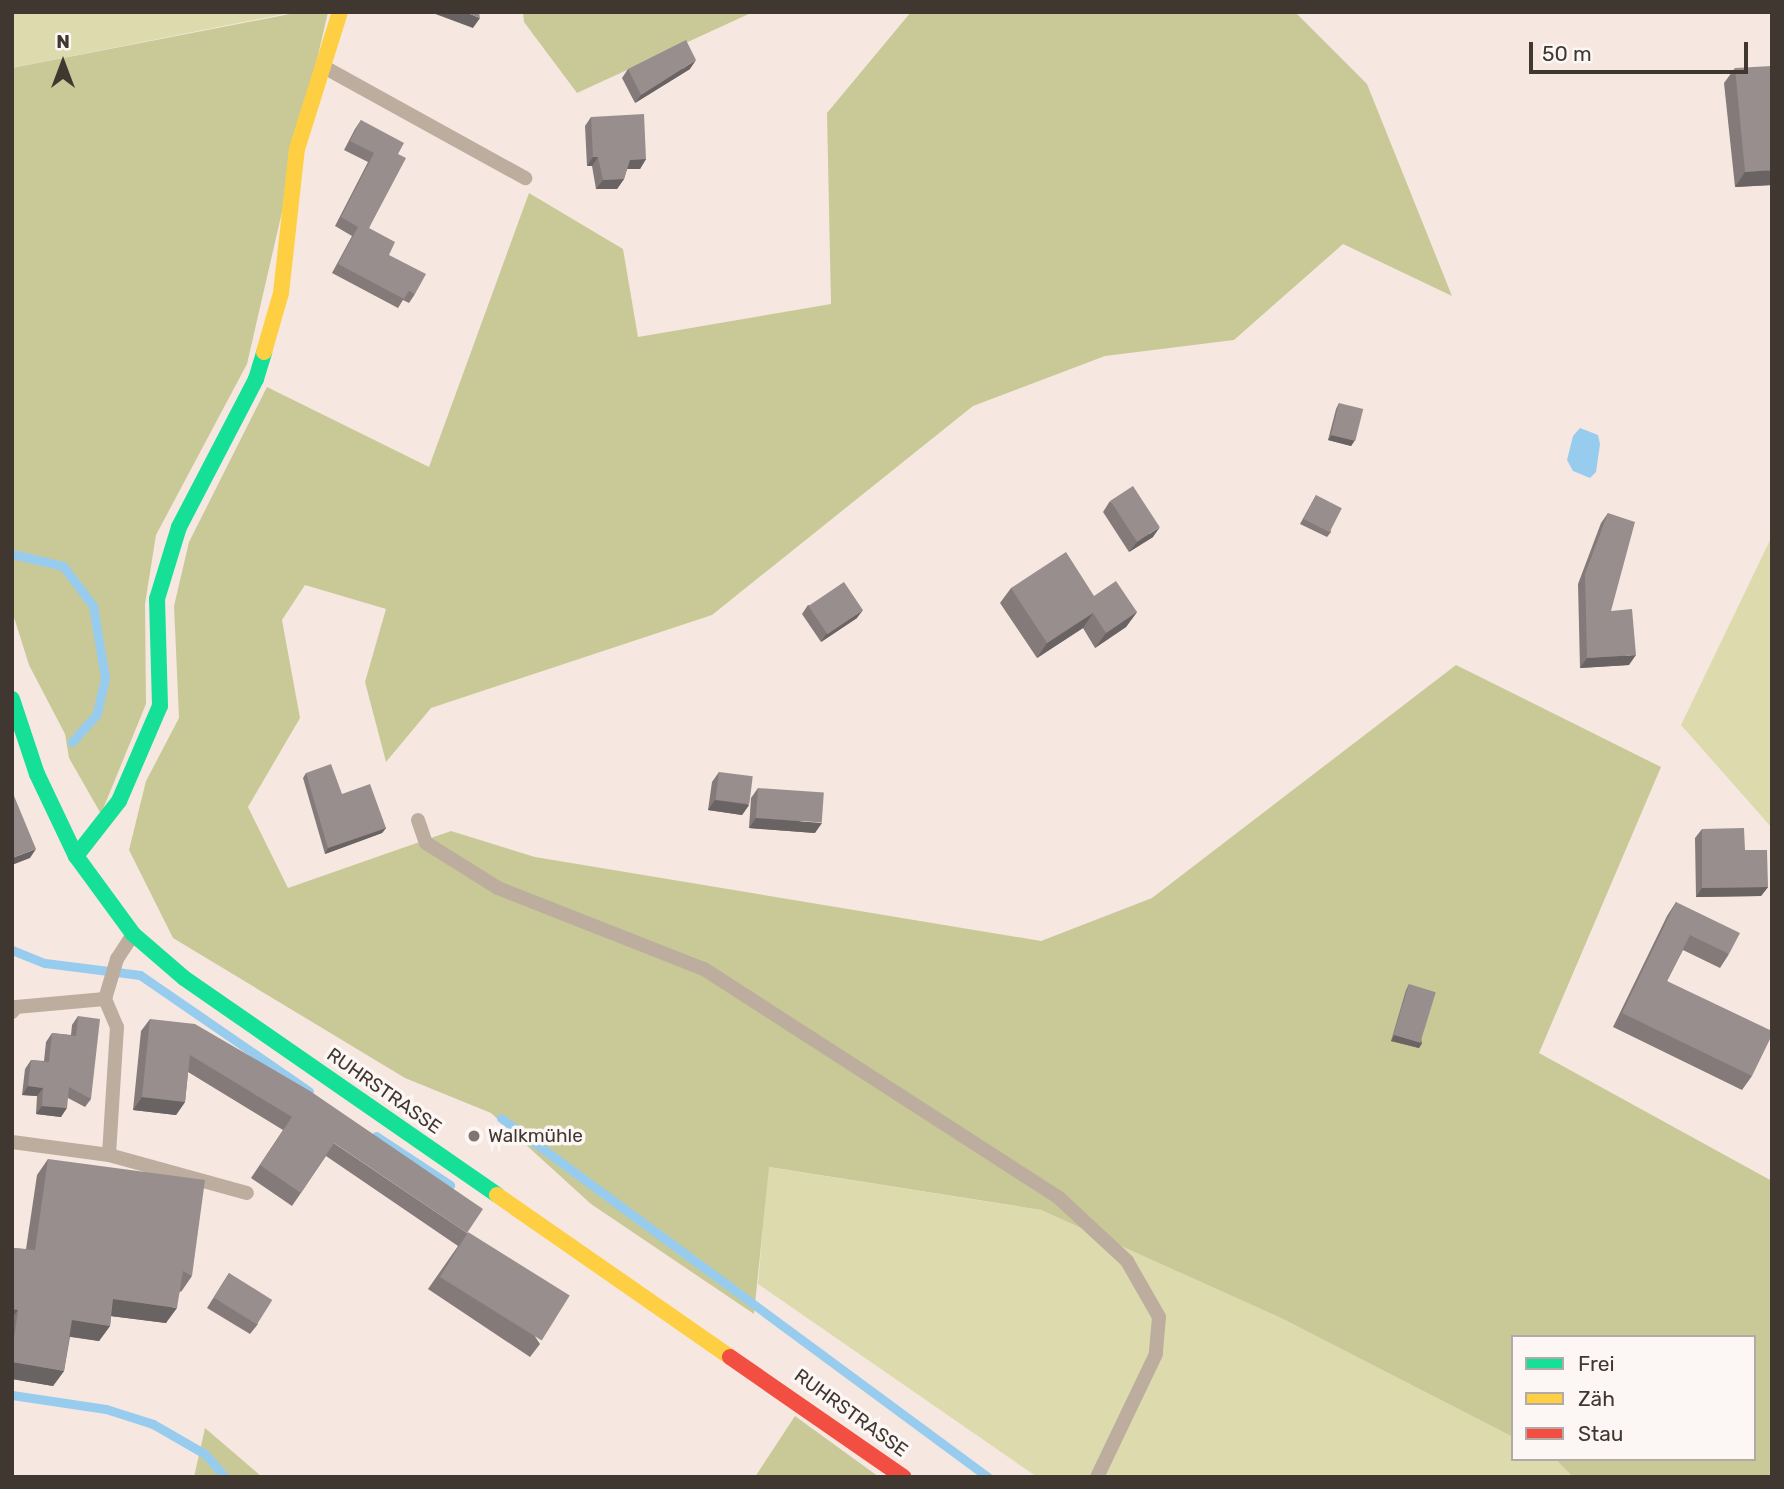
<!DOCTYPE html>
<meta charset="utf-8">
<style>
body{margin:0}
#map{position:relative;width:1784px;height:1489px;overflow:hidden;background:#f6e8e0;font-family:Rubik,sans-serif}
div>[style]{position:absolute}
.green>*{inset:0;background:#dddbae}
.forest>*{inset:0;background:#c9c997}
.water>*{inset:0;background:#98ccee}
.stream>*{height:9px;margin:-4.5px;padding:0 4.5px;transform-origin:4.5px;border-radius:4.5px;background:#98ccee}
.lane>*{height:14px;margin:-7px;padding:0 7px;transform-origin:7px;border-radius:7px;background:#bcad9f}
.fast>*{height:16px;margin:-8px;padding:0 8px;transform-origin:8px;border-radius:8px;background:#16e098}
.slow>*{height:16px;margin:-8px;padding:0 8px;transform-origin:8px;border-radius:8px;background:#ffcf43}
.jam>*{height:16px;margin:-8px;padding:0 8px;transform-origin:8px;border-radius:8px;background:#f24e42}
.wall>*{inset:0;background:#837a79}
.shaded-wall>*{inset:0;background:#6a6363}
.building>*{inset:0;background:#988e8d;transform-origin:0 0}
.dots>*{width:19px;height:19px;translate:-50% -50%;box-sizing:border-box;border:4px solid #fcf7f4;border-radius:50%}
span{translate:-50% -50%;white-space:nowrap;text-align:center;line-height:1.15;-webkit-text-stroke:7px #fcf7f4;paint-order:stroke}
.street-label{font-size:19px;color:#413731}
.poi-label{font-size:19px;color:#413731}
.left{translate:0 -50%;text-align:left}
.frame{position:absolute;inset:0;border:14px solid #413731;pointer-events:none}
.legend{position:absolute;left:1511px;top:1335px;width:245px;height:126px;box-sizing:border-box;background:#fcf7f4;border:2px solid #b1aaa6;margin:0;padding:9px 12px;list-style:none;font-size:21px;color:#413731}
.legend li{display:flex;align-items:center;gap:14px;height:35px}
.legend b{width:35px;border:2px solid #b1aaa6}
.north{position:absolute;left:28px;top:28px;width:70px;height:70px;-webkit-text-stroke:5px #fcf7f4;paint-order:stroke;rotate:0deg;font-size:19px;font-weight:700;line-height:28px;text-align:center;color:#413731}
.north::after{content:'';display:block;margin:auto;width:24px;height:32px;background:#413731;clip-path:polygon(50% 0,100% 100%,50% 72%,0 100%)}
.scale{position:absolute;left:1529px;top:42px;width:219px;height:32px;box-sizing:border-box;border:4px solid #413731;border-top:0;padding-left:9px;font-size:21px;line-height:24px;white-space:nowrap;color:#413731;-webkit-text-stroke:5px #fcf7f4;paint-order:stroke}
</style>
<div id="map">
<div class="green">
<div style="clip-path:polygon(12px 12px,284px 12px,284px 14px,12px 68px)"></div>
<div style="clip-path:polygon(1772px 536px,1772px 828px,1681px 725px)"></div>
<div style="clip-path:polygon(768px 1167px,1041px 1210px,1281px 1318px,1513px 1437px,1513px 1459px,1555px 1459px,1573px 1477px,1037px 1477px,758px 1284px)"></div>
</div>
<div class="forest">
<div style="clip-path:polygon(300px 12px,328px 12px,247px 364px,156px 535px,145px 604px,146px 704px,101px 814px,69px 758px,65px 734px,29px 665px,12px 611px,12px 68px)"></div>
<div style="clip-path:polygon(523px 12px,753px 12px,577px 93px,524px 22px)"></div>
<div style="clip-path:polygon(911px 12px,1295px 12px,1367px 84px,1452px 296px,1343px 244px,1234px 340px,1105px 356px,973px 406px,712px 615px,431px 708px,386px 762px,365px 682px,386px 609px,305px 585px,282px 620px,300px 718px,248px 807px,288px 888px,451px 831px,535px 857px,1041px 941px,1152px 898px,1456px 665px,1661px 767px,1539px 1053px,1772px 1181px,1772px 1477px,1573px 1477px,1555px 1459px,1754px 1459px,1754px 1337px,1513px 1337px,1513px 1437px,1281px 1318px,1041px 1210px,769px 1167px,754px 1314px,591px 1204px,491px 1113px,405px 1078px,173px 938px,129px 850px,146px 781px,179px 718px,174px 606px,189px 542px,267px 387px,429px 467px,529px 193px,623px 249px,638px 337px,831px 304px,827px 113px)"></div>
<div style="clip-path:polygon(795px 1416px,879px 1477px,755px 1477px)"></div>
<div style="clip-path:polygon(205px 1428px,262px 1477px,194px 1477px)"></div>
</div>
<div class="water">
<div style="clip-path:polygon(1580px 428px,1598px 435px,1600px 444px,1596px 472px,1590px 478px,1573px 471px,1567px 460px,1573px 436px)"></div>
</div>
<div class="stream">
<div style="left:12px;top:554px;width:52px;rotate:13.2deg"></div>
<div style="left:63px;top:566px;width:50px;rotate:53.1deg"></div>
<div style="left:93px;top:606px;width:73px;rotate:80.5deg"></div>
<div style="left:105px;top:678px;width:37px;rotate:103deg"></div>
<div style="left:97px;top:714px;width:38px;rotate:132deg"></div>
<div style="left:12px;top:950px;width:35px;rotate:22deg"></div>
<div style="left:45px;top:963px;width:96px;rotate:7.2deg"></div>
<div style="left:140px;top:975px;width:205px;rotate:34.5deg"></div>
<div style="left:501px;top:1118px;width:605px;rotate:36.4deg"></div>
<div style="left:376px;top:1136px;width:89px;rotate:33.5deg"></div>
<div style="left:12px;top:1395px;width:95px;rotate:8.5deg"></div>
<div style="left:106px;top:1409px;width:49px;rotate:17.7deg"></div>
<div style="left:153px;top:1424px;width:60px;rotate:30deg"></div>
<div style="left:205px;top:1454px;width:30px;rotate:49deg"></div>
</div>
<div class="lane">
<div style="left:324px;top:67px;width:230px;rotate:28.9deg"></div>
<div style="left:418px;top:820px;width:24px;rotate:71deg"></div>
<div style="left:426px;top:843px;width:85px;rotate:32deg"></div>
<div style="left:498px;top:888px;width:221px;rotate:21.5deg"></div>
<div style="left:704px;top:969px;width:422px;rotate:32.8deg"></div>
<div style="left:1059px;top:1198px;width:93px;rotate:42.8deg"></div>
<div style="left:1127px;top:1261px;width:64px;rotate:60.3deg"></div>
<div style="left:1159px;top:1317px;width:37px;rotate:95deg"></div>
<div style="left:1156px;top:1354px;width:136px;rotate:115.6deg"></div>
<div style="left:105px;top:999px;width:42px;rotate:-73.3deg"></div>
<div style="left:117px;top:959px;width:30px;rotate:-57deg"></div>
<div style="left:12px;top:1012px;width:6px;rotate:-51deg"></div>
<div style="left:16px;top:1007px;width:89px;rotate:-5.1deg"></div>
<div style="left:105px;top:999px;width:30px;rotate:67deg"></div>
<div style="left:117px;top:1027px;width:128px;rotate:93.6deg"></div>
<div style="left:12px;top:1142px;width:98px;rotate:7.6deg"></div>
<div style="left:109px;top:1155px;width:143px;rotate:15.4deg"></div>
</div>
<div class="fast">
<div style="left:12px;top:699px;width:79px;rotate:71.6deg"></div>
<div style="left:37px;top:774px;width:91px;rotate:64.6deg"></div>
<div style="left:76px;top:856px;width:97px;rotate:53.8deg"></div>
<div style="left:133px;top:934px;width:67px;rotate:40.8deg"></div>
<div style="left:184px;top:978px;width:381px;rotate:34.7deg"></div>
<div style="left:76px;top:856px;width:70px;rotate:-52deg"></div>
<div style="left:119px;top:801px;width:103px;rotate:-66.7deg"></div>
<div style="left:160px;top:706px;width:107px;rotate:-91.6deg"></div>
<div style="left:157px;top:599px;width:75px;rotate:-73deg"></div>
<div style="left:179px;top:527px;width:167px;rotate:-62.5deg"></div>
<div style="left:256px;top:379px;width:28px;rotate:-73deg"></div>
</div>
<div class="slow">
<div style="left:264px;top:352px;width:61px;rotate:-73.9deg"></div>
<div style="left:281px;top:293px;width:145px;rotate:-83.7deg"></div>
<div style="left:297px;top:149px;width:144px;rotate:-72.6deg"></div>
<div style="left:497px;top:1195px;width:284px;rotate:34.8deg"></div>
</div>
<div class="jam">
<div style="left:730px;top:1357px;width:211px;rotate:34.7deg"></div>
</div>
<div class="wall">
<div style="clip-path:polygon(1735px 68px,1772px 185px,1735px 187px,1724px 83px)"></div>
<div style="clip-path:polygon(628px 69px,690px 69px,635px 103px,622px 78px)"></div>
<div style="clip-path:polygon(591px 117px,646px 159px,640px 169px,627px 169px,624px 179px,617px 189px,596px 189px,592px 166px,587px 166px,585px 126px)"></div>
<div style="clip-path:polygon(361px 120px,398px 154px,369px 228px,415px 294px,409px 303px,403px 300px,398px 308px,332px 273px,352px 236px,335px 226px,368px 162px,344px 150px,355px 129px)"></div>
<div style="clip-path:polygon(1339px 403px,1355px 440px,1351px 446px,1328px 440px,1336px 409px)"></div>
<div style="clip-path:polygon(1316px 495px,1331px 532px,1327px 537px,1300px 524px)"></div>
<div style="clip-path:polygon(1110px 501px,1153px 537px,1129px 552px,1103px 512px)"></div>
<div style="clip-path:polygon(1608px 513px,1611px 611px,1629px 665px,1580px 668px,1578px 584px,1601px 523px)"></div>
<div style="clip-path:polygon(1011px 588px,1094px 596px,1137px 612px,1126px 627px,1095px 648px,1083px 628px,1037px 658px,1000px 603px)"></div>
<div style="clip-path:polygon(808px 605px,857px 618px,821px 642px,802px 614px)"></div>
<div style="clip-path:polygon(719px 772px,749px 805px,742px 815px,708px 810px,712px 782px)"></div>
<div style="clip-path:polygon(306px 773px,342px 794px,386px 828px,382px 833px,325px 854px,303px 778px)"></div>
<div style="clip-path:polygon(758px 788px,815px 833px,749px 828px,751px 798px)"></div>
<div style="clip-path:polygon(1702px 829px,1745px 850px,1768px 887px,1761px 896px,1696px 897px,1695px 838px)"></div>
<div style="clip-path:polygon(1676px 902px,1729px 954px,1720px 968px,1683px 950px,1667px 981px,1752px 1076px,1742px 1090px,1613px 1027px,1667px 916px)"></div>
<div style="clip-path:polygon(1409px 984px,1422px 1043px,1419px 1048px,1391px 1041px,1406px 990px)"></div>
<div style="clip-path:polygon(78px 1016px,91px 1099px,85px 1107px,68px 1098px,61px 1117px,36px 1114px,37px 1096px,22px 1095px,25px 1069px,31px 1060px,44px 1061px,46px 1042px,52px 1033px,71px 1035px,72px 1025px)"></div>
<div style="clip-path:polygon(150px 1019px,467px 1233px,540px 1344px,530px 1357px,428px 1289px,458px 1246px,326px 1156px,292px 1206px,251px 1178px,283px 1130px,188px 1072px,185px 1102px,176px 1115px,133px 1110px,141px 1031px)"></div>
<div style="clip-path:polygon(48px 1159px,192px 1276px,181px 1292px,180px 1291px,166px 1323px,111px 1316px,110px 1326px,99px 1341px,70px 1337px,64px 1371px,53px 1386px,12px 1379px,12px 1248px,26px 1249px,37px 1175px)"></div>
<div style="clip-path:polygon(229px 1273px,258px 1324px,250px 1334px,207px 1308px)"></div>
</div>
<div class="shaded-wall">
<div style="clip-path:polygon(430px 12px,465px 12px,480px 18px,473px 28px)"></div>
<div style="clip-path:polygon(696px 60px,690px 69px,635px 103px,641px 95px)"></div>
<div style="clip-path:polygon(593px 157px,598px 157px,592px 166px,587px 166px)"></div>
<div style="clip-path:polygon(646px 159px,640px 169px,624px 169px,630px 160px)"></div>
<div style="clip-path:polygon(1772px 170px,1772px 185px,1735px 187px,1745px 172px)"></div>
<div style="clip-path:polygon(624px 179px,617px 189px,596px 189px,603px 180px)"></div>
<div style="clip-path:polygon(1332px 435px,1355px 440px,1351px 446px,1328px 440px)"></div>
<div style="clip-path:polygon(1160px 527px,1153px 537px,1129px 552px,1137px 542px)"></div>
<div style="clip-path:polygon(863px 610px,857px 618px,821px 642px,827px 633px)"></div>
<div style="clip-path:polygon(1137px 612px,1126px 627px,1095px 648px,1106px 633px)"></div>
<div style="clip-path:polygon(1093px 613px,1083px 628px,1037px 658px,1047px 643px)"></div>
<div style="clip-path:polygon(1636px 655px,1629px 665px,1580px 668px,1587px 658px)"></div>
<div style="clip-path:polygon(715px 800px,749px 805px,742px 815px,708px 810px)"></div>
<div style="clip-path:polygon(756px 818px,822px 823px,815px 833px,749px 828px)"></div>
<div style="clip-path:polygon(386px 828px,382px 833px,325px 854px,328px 848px)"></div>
<div style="clip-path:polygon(36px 849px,30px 858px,12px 865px,12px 858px)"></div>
<div style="clip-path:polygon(1768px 887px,1761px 896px,1696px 897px,1702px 888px)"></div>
<div style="clip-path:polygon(1395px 1035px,1422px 1043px,1419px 1048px,1391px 1041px)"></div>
<div style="clip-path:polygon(28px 1086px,43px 1088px,37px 1096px,22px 1095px)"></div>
<div style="clip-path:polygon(142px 1097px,185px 1102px,176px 1115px,133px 1110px)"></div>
<div style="clip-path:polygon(42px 1106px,67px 1108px,61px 1117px,36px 1114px)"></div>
<div style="clip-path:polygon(113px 1299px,177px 1308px,166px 1323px,102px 1315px)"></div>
<div style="clip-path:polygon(12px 1309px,18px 1310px,12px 1318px)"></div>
<div style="clip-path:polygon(72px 1320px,110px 1326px,99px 1341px,61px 1335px)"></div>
<div style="clip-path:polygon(12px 1362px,64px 1371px,53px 1386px,12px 1379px)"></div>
</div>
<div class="building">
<div style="clip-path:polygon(465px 12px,479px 12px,480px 18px)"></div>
<div style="clip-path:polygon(686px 40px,696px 60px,641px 95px,628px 69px)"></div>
<div style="clip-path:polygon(1772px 66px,1772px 170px,1745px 172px,1735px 68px)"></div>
<div style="clip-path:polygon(644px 114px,646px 159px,630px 160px,624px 179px,603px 180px,598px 157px,593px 157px,591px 117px)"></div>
<div style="clip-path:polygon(361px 120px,404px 143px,398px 154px,406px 158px,369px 228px,395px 242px,389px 255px,426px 274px,415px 294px,409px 291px,404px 299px,338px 264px,358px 227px,341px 217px,374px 153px,350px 141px)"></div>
<div style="left:1339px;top:403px;width:25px;height:33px;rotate:14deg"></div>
<div style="left:1133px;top:486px;width:49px;height:27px;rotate:57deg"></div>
<div style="left:1316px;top:495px;width:29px;height:27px;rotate:27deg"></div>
<div style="clip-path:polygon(1608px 513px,1635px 522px,1611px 611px,1632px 609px,1636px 655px,1587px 658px,1585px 574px)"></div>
<div style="clip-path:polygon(1066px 552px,1094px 596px,1116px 581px,1137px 612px,1106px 633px,1093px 613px,1047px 643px,1011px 588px)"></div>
<div style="left:844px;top:582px;width:34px;height:43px;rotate:56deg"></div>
<div style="clip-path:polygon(331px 764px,342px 794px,370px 784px,386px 828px,328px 848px,306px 773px)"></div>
<div style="left:719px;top:772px;width:34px;height:28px;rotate:7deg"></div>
<div style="left:758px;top:788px;width:66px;height:30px;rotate:4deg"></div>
<div style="clip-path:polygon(12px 791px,36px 849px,12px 858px)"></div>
<div style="clip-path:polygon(1744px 828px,1745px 850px,1767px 850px,1768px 887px,1702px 888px,1702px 829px)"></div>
<div style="clip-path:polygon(1676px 902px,1740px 933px,1729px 954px,1690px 935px,1667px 981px,1772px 1031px,1772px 1035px,1752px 1076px,1622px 1013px)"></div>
<div style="left:1409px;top:984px;width:28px;height:53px;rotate:17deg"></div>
<div style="clip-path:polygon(78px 1016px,100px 1019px,91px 1099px,69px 1087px,67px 1108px,42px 1106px,43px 1088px,28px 1086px,31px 1060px,49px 1062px,52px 1033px,76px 1036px)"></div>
<div style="clip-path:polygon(150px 1019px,195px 1024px,310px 1091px,483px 1209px,467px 1233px,334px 1143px,301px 1193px,260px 1165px,292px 1117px,190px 1055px,185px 1102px,142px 1097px)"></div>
<div style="clip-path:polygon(48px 1159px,205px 1180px,192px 1276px,183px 1271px,177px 1308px,113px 1299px,110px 1326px,72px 1320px,64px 1371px,12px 1362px,12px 1352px,18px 1310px,12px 1309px,12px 1248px,35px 1250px)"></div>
<div style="left:468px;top:1232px;width:120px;height:53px;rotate:32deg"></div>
<div style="left:229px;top:1273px;width:51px;height:29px;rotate:32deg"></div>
</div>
<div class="dots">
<div style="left:474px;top:1136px;background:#80756e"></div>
</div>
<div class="street-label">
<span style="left:384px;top:1091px;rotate:35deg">RUHRSTRASSE</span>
<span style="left:851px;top:1413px;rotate:36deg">RUHRSTRASSE</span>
</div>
<div class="poi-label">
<span class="left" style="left:488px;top:1136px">Walkmühle</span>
</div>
<div class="frame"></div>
<ul class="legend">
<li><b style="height:9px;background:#16e098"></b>Frei</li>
<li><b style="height:9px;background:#ffcf43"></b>Zäh</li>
<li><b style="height:9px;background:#f24e42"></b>Stau</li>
</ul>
<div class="north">N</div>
<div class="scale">50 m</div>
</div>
